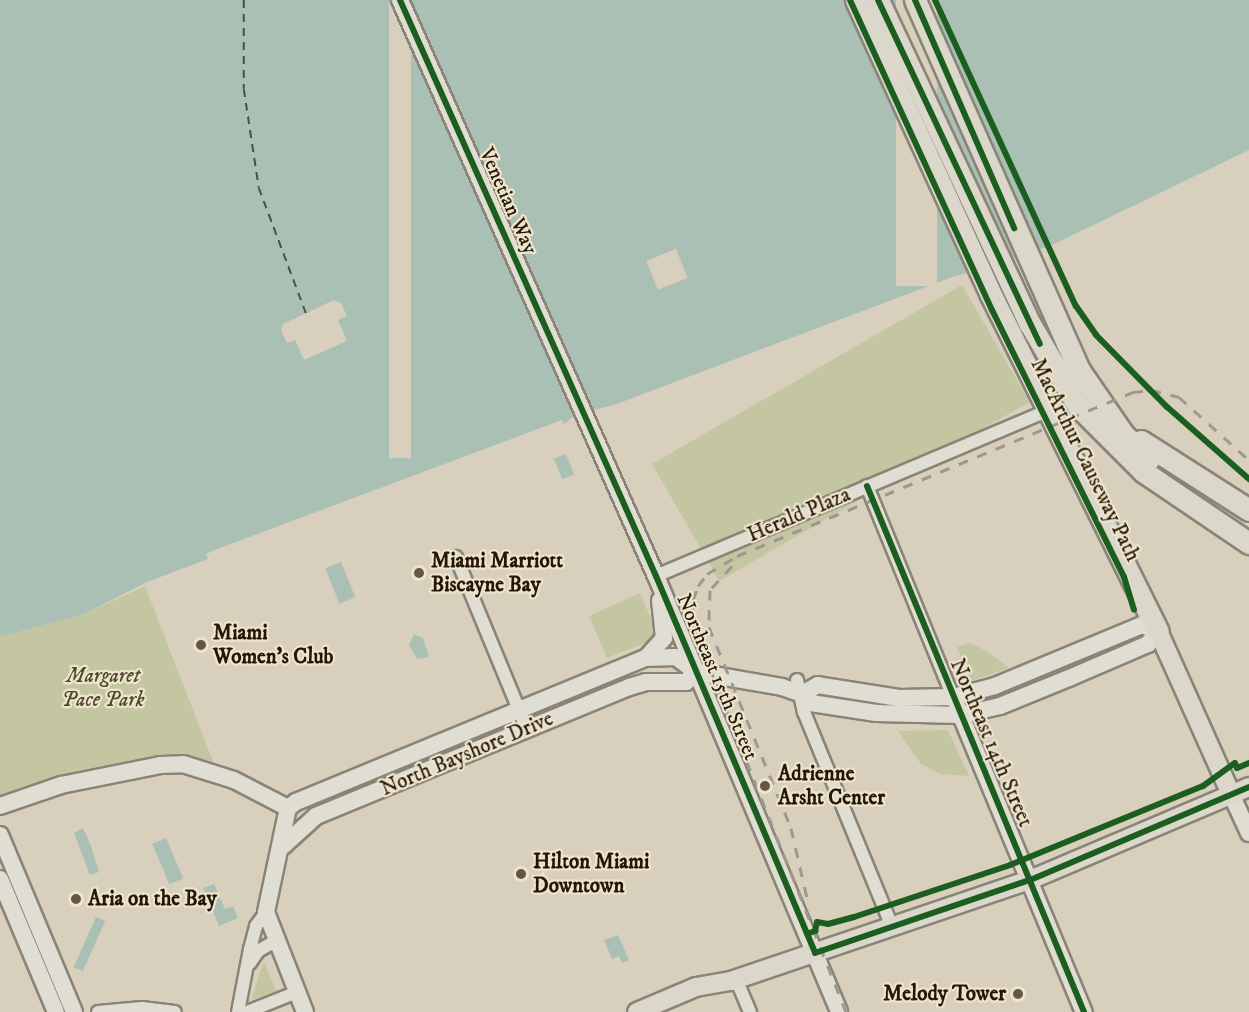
<!DOCTYPE html>
<style>
body{margin:0}
#map{position:relative;width:1249px;height:1012px;overflow:hidden;background:#d8d0bc;font-family:"IM FELL DW Pica",serif}
div>[style]{position:absolute}
.green>*{inset:0;background:#c4c6a1;transform-origin:0 0}
.water>*{inset:0;background:#aac0b4;transform-origin:0 0}
.pier>*{inset:0;background:#d8d0bc;transform-origin:0 0}
.ferry>*{height:1.5px;margin-top:-0.75px;transform-origin:0;background:repeating-linear-gradient(90deg,#4d4f43 0 8px,transparent 0 14px)}
.roads{filter:drop-shadow(2px 0 #8a8477) drop-shadow(-2px 0 #8a8477) drop-shadow(0 2px #8a8477) drop-shadow(0 -2px #8a8477)}
.street>*{height:12px;margin:-6px;padding:0 6px;transform-origin:6px;border-radius:6px;background:#e0ddd3}
.secondary>*{height:16px;margin:-8px;padding:0 8px;transform-origin:8px;border-radius:8px;background:#e0ddd3}
.primary>*{height:18px;margin:-9px;padding:0 9px;transform-origin:9px;border-radius:9px;background:#dbd7cb}
.highway>*{height:21px;margin:-10.5px;padding:0 10.5px;transform-origin:10.5px;border-radius:10.5px;background:#dbd7cb}
.rail>*{height:3px;margin-top:-1.5px;transform-origin:0;background:repeating-linear-gradient(90deg,#9d9990 0 10px,transparent 0 20px)}
.cycleway>*{height:6px;margin:-3px;padding:0 3px;transform-origin:3px;border-radius:3px;background:#1b5e20}
.dots>*{width:16px;height:16px;translate:-50% -50%;box-sizing:border-box;border:3px solid #ede4cc;border-radius:50%}
span{translate:-50% -50%;white-space:nowrap;text-align:center;line-height:1.15;-webkit-text-stroke:4.5px #ede4cc;paint-order:stroke}
.street-label{font-size:21px;color:#261608}
.poi-label{font-size:21px;color:#261608;font-weight:700}
.left{translate:0 -50%;text-align:left}
.right{translate:-100% -50%;text-align:right}
.park-label{font-size:21px;color:#51482f;font-style:italic}
</style>
<div id="map">
<div class="green">
<div style="left:962px;top:285px;width:135px;height:358px;rotate:60deg"></div>
<div style="clip-path:polygon(145px 586px,214px 764px,167px 754px,55px 778px,0 796px,0 637px,84px 614px)"></div>
<div style="clip-path:polygon(640px 593px,656px 630px,653px 640px,607px 658px,589px 616px)"></div>
<div style="clip-path:polygon(969px 643px,987px 651px,1009px 668px,971px 681px,957px 647px)"></div>
<div style="clip-path:polygon(948px 730px,969px 776px,940px 774px,921px 764px,898px 731px)"></div>
<div style="clip-path:polygon(264px 961px,276px 991px,251px 1000px)"></div>
</div>
<div class="water">
<div style="clip-path:polygon(0 0,1249px 0,1249px 150px,1050px 246px,950px 278px,614px 405px,576px 414px,564px 424px,562px 420px,220px 548px,206px 554px,208px 559px,147px 582px,84px 614px,0 637px)"></div>
<div style="left:566px;top:454px;width:22px;height:13px;rotate:68deg"></div>
<div style="left:341px;top:562px;width:38px;height:17px;rotate:68deg"></div>
<div style="clip-path:polygon(414px 634px,423px 638px,429px 657px,417px 659px,409px 645px)"></div>
<div style="clip-path:polygon(83px 828px,91px 846px,99px 872px,90px 875px,74px 833px)"></div>
<div style="left:166px;top:838px;width:44px;height:15px;rotate:67deg"></div>
<div style="clip-path:polygon(214px 884px,225px 909px,233px 906px,238px 918px,219px 926px,203px 888px)"></div>
<div style="left:96px;top:917px;width:10px;height:55px;rotate:24deg"></div>
<div style="clip-path:polygon(618px 935px,629px 960px,622px 963px,619px 956px,612px 959px,604px 940px)"></div>
</div>
<div class="pier">
<div style="left:389px;top:0;width:22px;height:458px"></div>
<div style="left:896px;top:0;width:41px;height:286px"></div>
<div style="left:676px;top:249px;width:31px;height:32px;rotate:68deg"></div>
<div style="clip-path:polygon(334px 300px,341px 303px,347px 316px,338px 320px,347px 341px,304px 360px,295px 340px,287px 343px,281px 330px,283px 324px)"></div>
</div>
<div class="ferry">
<div style="left:244px;top:0;width:89px;rotate:90deg"></div>
<div style="left:244px;top:89px;width:100px;rotate:81.4deg"></div>
<div style="left:259px;top:188px;width:134px;rotate:69.4deg"></div>
</div>
<div class="roads">
<div class="street">
<div style="left:867px;top:486px;width:228px;rotate:67.8deg"></div>
<div style="left:456px;top:557px;width:186px;rotate:67.6deg"></div>
<div style="left:656px;top:576px;width:418px;rotate:-22.9deg"></div>
<div style="left:797px;top:680px;width:33px;rotate:78deg"></div>
<div style="left:804px;top:712px;width:232px;rotate:67.7deg"></div>
<div style="left:250px;top:963px;width:14px;rotate:-56deg"></div>
<div style="left:258px;top:951px;width:20px;rotate:-30deg"></div>
<div style="left:736px;top:979px;width:36px;rotate:67deg"></div>
<div style="left:98px;top:1012px;width:44px;rotate:-5.2deg"></div>
<div style="left:142px;top:1008px;width:33px;rotate:7deg"></div>
<div style="left:238px;top:1012px;width:64px;rotate:-79.2deg"></div>
<div style="left:250px;top:949px;width:24px;rotate:-75deg"></div>
<div style="left:256px;top:926px;width:17px;rotate:-54deg"></div>
<div style="left:247px;top:1012px;width:54px;rotate:-21.8deg"></div>
</div>
<div class="secondary">
<div style="left:400px;top:0;width:630px;rotate:66.04deg"></div>
<div style="left:656px;top:576px;width:473px;rotate:67.2deg"></div>
<div style="left:646px;top:658px;width:27px;rotate:-48deg"></div>
<div style="left:664px;top:638px;width:38px;rotate:-96deg"></div>
<div style="left:957px;top:706px;width:331px;rotate:67.5deg"></div>
<div style="left:1231px;top:794px;width:43px;rotate:65.2deg"></div>
<div style="left:0;top:806px;width:65px;rotate:-19deg"></div>
<div style="left:61px;top:785px;width:101px;rotate:-11.4deg"></div>
<div style="left:160px;top:765px;width:23px;rotate:-2deg"></div>
<div style="left:183px;top:764px;width:53px;rotate:17.4deg"></div>
<div style="left:234px;top:780px;width:61px;rotate:27.4deg"></div>
<div style="left:0;top:835px;width:192px;rotate:67.3deg"></div>
<div style="left:283px;top:846px;width:45px;rotate:-42.3deg"></div>
<div style="left:316px;top:816px;width:339px;rotate:-22.4deg"></div>
<div style="left:629px;top:687px;width:18px;rotate:-16deg"></div>
<div style="left:646px;top:682px;width:40px"></div>
<div style="left:686px;top:682px;width:14px;rotate:-45deg"></div>
<div style="left:0;top:879px;width:144px;rotate:67.2deg"></div>
<div style="left:305px;top:1012px;width:107px;rotate:-111.3deg"></div>
<div style="left:266px;top:912px;width:106px;rotate:-78.1deg"></div>
<div style="left:288px;top:808px;width:10px;rotate:-37deg"></div>
<div style="left:296px;top:802px;width:378px;rotate:-22.4deg"></div>
<div style="left:646px;top:658px;width:30px;rotate:-2deg"></div>
<div style="left:676px;top:657px;width:25px;rotate:37deg"></div>
<div style="left:696px;top:672px;width:87px;rotate:9.9deg"></div>
<div style="left:782px;top:687px;width:21px;rotate:19deg"></div>
<div style="left:802px;top:694px;width:13px;rotate:45deg"></div>
<div style="left:811px;top:703px;width:66px;rotate:8.7deg"></div>
<div style="left:876px;top:713px;width:85px;rotate:1.3deg"></div>
<div style="left:961px;top:715px;width:40px;rotate:-13deg"></div>
<div style="left:1000px;top:706px;width:74px;rotate:-22.1deg"></div>
<div style="left:1069px;top:678px;width:86px;rotate:-23.3deg"></div>
<div style="left:1148px;top:644px;width:16px;rotate:-52deg"></div>
<div style="left:1158px;top:631px;width:17px;rotate:-159deg"></div>
<div style="left:1142px;top:625px;width:159px;rotate:157.5deg"></div>
<div style="left:995px;top:686px;width:43px;rotate:165.3deg"></div>
<div style="left:953px;top:697px;width:54px;rotate:178.9deg"></div>
<div style="left:899px;top:698px;width:82px;rotate:-170.9deg"></div>
<div style="left:818px;top:685px;width:18px;rotate:151deg"></div>
</div>
<div class="primary">
<div style="left:1158px;top:631px;width:179px;rotate:65.9deg"></div>
<div style="left:637px;top:1012px;width:64px;rotate:-23deg"></div>
<div style="left:696px;top:987px;width:36px;rotate:-10deg"></div>
<div style="left:731px;top:981px;width:316px;rotate:-18.7deg"></div>
<div style="left:1030px;top:880px;width:238px;rotate:-23deg"></div>
</div>
<div class="highway">
<div style="left:856px;top:0;width:324px;rotate:65.4deg"></div>
<div style="left:991px;top:295px;width:375px;rotate:63.6deg"></div>
<div style="left:878px;top:0;width:358px;rotate:64.9deg"></div>
<div style="left:1030px;top:324px;width:95px;rotate:59.7deg"></div>
<div style="left:1078px;top:406px;width:93px;rotate:45deg"></div>
<div style="left:1144px;top:472px;width:127px;rotate:34.1deg"></div>
<div style="left:915px;top:0;width:405px;rotate:66.1deg"></div>
<div style="left:1079px;top:370px;width:78px;rotate:55.5deg"></div>
<div style="left:1123px;top:434px;width:36px;rotate:44deg"></div>
<div style="left:1141px;top:441px;width:128px;rotate:32.6deg"></div>
</div>
</div>
<div class="rail">
<div style="left:732px;top:566px;width:33px;rotate:133deg"></div>
<div style="left:710px;top:590px;width:37px;rotate:92deg"></div>
<div style="left:709px;top:627px;width:217px;rotate:67.8deg"></div>
<div style="left:791px;top:828px;width:72px;rotate:77.1deg"></div>
<div style="left:846px;top:1012px;width:412px;rotate:-111.6deg"></div>
<div style="left:694px;top:629px;width:29px;rotate:-92deg"></div>
<div style="left:693px;top:600px;width:15px;rotate:-70deg"></div>
<div style="left:698px;top:586px;width:15px;rotate:-53deg"></div>
<div style="left:707px;top:574px;width:35px;rotate:-31deg"></div>
<div style="left:737px;top:556px;width:429px;rotate:-22.5deg"></div>
<div style="left:1133px;top:392px;width:18px;rotate:-6deg"></div>
<div style="left:1151px;top:390px;width:29px;rotate:14deg"></div>
<div style="left:1179px;top:397px;width:94px;rotate:42deg"></div>
</div>
<div class="cycleway">
<div style="left:400px;top:0;width:630px;rotate:66.04deg"></div>
<div style="left:656px;top:576px;width:409px;rotate:67.1deg"></div>
<div style="left:815px;top:953px;width:227px;rotate:-18.8deg"></div>
<div style="left:1030px;top:880px;width:238px;rotate:-23deg"></div>
<div style="left:850px;top:0;width:341px;rotate:65.4deg"></div>
<div style="left:992px;top:310px;width:298px;rotate:63.7deg"></div>
<div style="left:1124px;top:577px;width:34px;rotate:73deg"></div>
<div style="left:878px;top:0;width:380px;rotate:64.8deg"></div>
<div style="left:915px;top:0;width:249px;rotate:66.5deg"></div>
<div style="left:935px;top:0;width:337px;rotate:65.3deg"></div>
<div style="left:1076px;top:306px;width:35px;rotate:55deg"></div>
<div style="left:1096px;top:335px;width:100px;rotate:45.4deg"></div>
<div style="left:1166px;top:406px;width:111px;rotate:41.3deg"></div>
<div style="left:867px;top:486px;width:569px;rotate:67.58deg"></div>
<div style="left:807px;top:934px;width:9px;rotate:-21deg"></div>
<div style="left:815px;top:931px;width:9px;rotate:-77deg"></div>
<div style="left:817px;top:922px;width:11px;rotate:10deg"></div>
<div style="left:828px;top:924px;width:27px;rotate:-15deg"></div>
<div style="left:854px;top:917px;width:164px;rotate:-18.4deg"></div>
<div style="left:1010px;top:865px;width:209px;rotate:-22.3deg"></div>
<div style="left:1203px;top:786px;width:39px;rotate:-36deg"></div>
<div style="left:1235px;top:763px;width:5px;rotate:68deg"></div>
<div style="left:1237px;top:768px;width:13px;rotate:-23deg"></div>
</div>
<div class="dots">
<div style="left:419px;top:573px;background:#645747"></div>
<div style="left:201px;top:645px;background:#645747"></div>
<div style="left:765px;top:786px;background:#645747"></div>
<div style="left:521px;top:874px;background:#645747"></div>
<div style="left:76px;top:899px;background:#645747"></div>
<div style="left:1018px;top:994px;background:#645747"></div>
</div>
<div class="street-label">
<span style="left:508px;top:201px;rotate:66deg">Venetian Way</span>
<span style="left:1085px;top:460px;rotate:64deg">MacArthur Causeway Path</span>
<span style="left:799px;top:515px;rotate:-23deg">Herald Plaza</span>
<span style="left:717px;top:677px;rotate:67deg">Northeast 15th Street</span>
<span style="left:991px;top:743px;rotate:67deg">Northeast 14th Street</span>
<span style="left:467px;top:754px;rotate:-23deg">North Bayshore Drive</span>
</div>
<div class="poi-label">
<span class="left" style="left:431px;top:573px">Miami Marriott<br>Biscayne Bay</span>
<span class="left" style="left:213px;top:645px">Miami<br>Women's Club</span>
<span class="left" style="left:778px;top:786px">Adrienne<br>Arsht Center</span>
<span class="left" style="left:533px;top:874px">Hilton Miami<br>Downtown</span>
<span class="left" style="left:88px;top:899px">Aria on the Bay</span>
<span class="right" style="left:1006px;top:994px">Melody Tower</span>
</div>
<div class="park-label">
<span style="left:103px;top:688px">Margaret<br>Pace Park</span>
</div>
</div>
